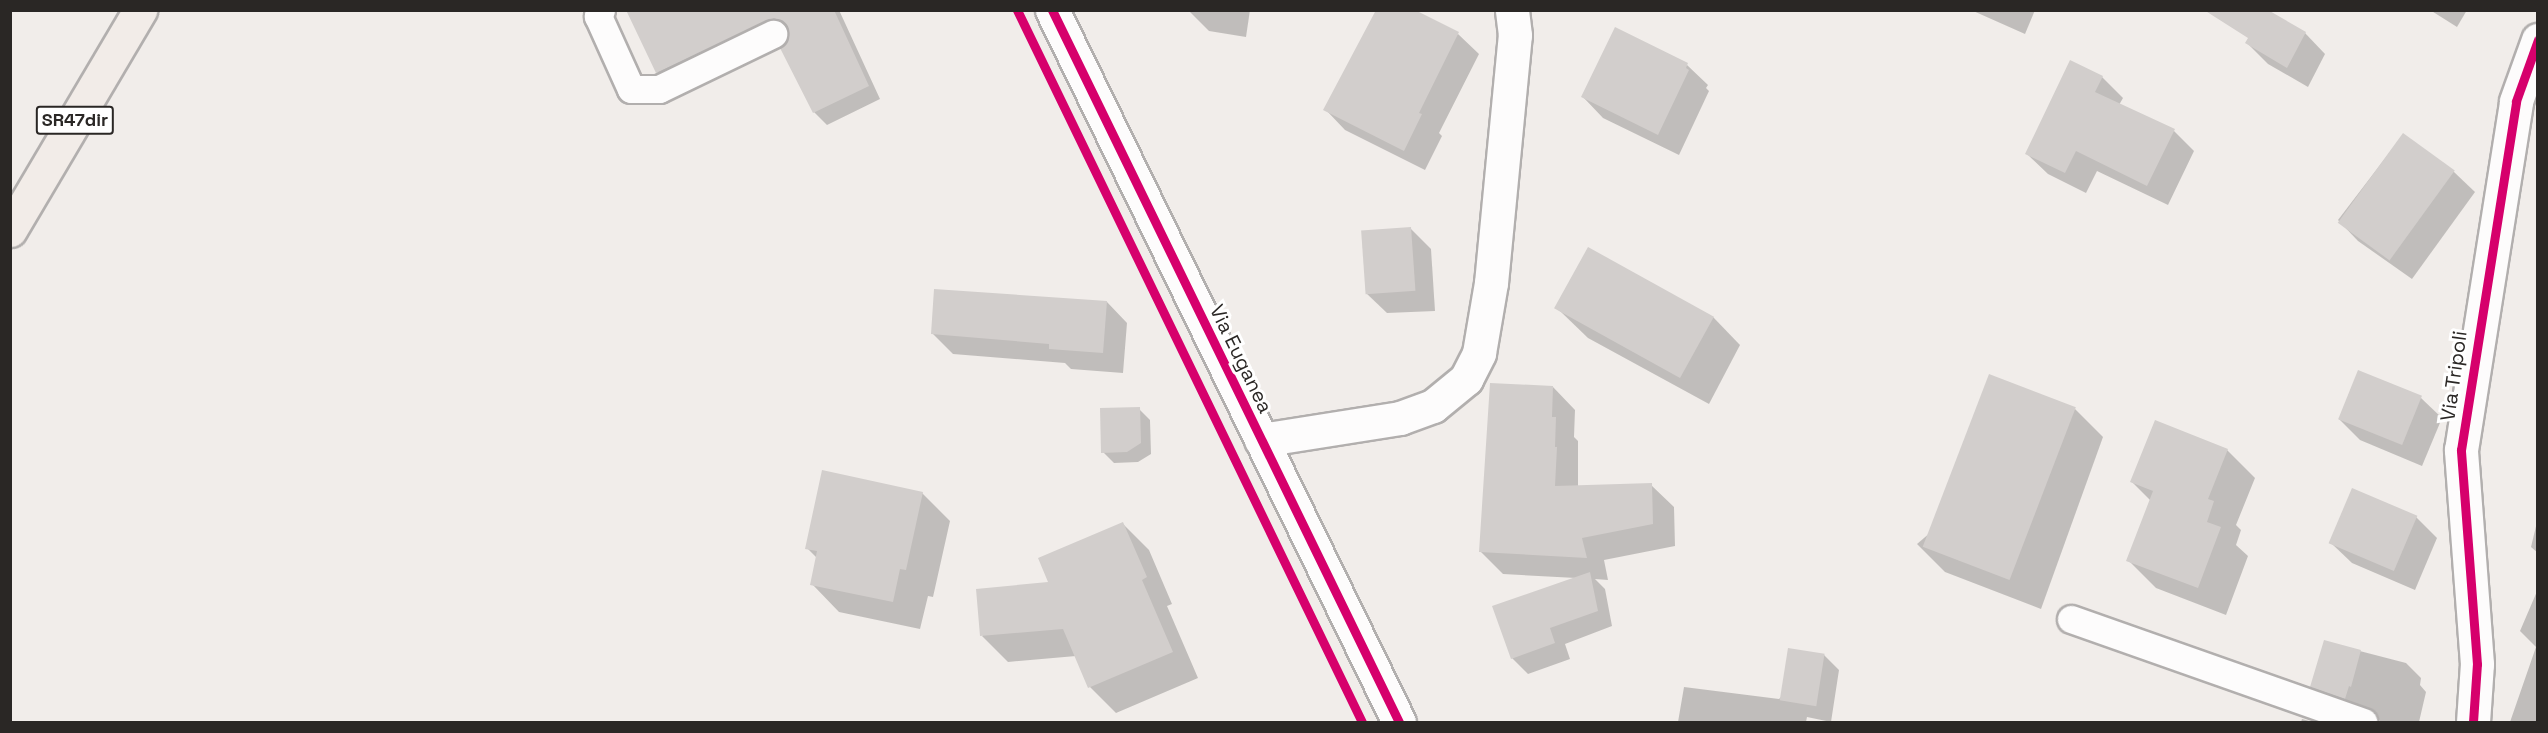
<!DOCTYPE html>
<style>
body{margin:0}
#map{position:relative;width:2548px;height:733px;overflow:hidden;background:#f1edea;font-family:"Space Grotesk",sans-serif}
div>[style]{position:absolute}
.shadow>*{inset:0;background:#0003}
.building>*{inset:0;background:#d2cecc;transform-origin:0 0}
.roads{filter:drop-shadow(2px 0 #b2afae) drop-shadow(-2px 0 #b2afae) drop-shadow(0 2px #b2afae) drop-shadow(0 -2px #b2afae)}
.service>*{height:27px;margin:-13.5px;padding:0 13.5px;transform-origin:13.5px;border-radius:13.5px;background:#fdfcfc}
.minor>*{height:33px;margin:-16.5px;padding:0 16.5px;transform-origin:16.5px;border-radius:16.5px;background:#fdfcfc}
.tertiary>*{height:33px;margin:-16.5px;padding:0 16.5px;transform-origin:16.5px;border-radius:16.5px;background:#fdfcfc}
.trunk>*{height:33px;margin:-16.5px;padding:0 16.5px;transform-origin:16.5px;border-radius:16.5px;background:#f2ece8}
.cycleway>*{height:9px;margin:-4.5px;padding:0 4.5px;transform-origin:4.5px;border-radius:4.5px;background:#d6006c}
span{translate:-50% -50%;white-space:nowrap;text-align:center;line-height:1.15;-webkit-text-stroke:6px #fff;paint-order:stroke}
.shield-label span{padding:2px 4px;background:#fff;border:2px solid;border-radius:4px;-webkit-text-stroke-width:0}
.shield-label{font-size:18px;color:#2a2725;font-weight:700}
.street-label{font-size:20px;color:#2a2725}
.frame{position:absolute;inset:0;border:12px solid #2a2725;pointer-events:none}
</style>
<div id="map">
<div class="shadow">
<div style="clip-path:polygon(627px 10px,839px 10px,880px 99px,827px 125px,814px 112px,789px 30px,670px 85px,657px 72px)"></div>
<div style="clip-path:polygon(1188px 10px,1250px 10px,1246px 37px,1209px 31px)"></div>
<div style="clip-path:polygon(1971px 10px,2035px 10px,2025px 34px)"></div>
<div style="clip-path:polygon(2430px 10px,2467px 10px,2457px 27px)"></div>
<div style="clip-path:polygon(2305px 33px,2325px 54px,2308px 87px,2268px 64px,2247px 43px)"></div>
<div style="clip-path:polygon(1458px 34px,1479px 54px,1439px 133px,1442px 136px,1425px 170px,1345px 130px,1325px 109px)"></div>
<div style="clip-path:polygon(1687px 65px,1708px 85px,1706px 88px,1709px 91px,1679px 155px,1603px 118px,1583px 97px)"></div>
<div style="clip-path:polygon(2102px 77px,2123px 98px,2119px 105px,2174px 131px,2194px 151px,2168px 205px,2097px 171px,2086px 193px,2048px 174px,2027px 154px)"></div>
<div style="clip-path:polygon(2403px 135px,2454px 172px,2475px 192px,2412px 279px,2358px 241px,2338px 220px)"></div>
<div style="clip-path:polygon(1411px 229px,1431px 249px,1435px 311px,1387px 313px,1366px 293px)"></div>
<div style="clip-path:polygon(1107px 302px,1127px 323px,1123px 373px,1071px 369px,1065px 363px,953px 354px,932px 333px)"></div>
<div style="clip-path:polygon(1560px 311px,1713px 317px,1740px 345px,1709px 404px,1588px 338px)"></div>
<div style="clip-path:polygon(1553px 387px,1575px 410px,1574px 437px,1578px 441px,1578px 487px,1651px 485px,1674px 507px,1675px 546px,1604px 560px,1608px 580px,1595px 579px,1605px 589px,1612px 626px,1565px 644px,1570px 659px,1528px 674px,1512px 658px,1576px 578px,1503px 574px,1481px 552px)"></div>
<div style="clip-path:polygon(2421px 398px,2442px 418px,2422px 466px,2360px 440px,2339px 419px)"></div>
<div style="clip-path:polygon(1139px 409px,1150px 420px,1151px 454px,1138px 462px,1114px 463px,1103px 452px)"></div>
<div style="clip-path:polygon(2075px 409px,2103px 437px,2041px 609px,1945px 572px,1917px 544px)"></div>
<div style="clip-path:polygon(2227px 450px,2255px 478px,2236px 525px,2241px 530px,2236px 545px,2248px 556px,2226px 615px,2156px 588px,2128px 560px,2151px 501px,2132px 482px)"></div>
<div style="clip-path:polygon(922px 493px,950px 521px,933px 597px,928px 596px,920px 629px,839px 612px,812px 584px,817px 558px,807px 548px)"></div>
<div style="clip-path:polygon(2416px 517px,2437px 538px,2415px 590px,2352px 563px,2331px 543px)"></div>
<div style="clip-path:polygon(2538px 518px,2538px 553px,2531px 547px)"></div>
<div style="clip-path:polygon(1123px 524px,1149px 550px,1172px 604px,1167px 606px,1198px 678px,1116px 713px,1090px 687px,1076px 656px,1008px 662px,982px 636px)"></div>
<div style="clip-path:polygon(2538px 589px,2538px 722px,2510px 722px,2536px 647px,2520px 631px)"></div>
<div style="clip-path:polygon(2325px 642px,2406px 663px,2421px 678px,2420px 685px,2426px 692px,2419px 722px,2380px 722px,2380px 720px,2327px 701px,2312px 686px)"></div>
<div style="clip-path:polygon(1824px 655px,1839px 670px,1831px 722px,1807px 717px,1806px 722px,1678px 722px,1684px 687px,1779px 699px)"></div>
<div style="clip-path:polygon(2302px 719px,2313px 722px,2301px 722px)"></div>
</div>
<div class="building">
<div style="clip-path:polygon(626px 10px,834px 10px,869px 86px,813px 113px,780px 48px,786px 42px,787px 28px,781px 21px,774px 18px,656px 73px)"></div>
<div style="clip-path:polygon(1376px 10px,1415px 10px,1459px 32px,1419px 113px,1422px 114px,1404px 151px,1323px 110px)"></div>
<div style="clip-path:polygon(2204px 10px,2268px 10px,2306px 32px,2287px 68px,2245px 43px,2248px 38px)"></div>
<div style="clip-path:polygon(1615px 27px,1688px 63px,1686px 68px,1689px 70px,1658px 135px,1581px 97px)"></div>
<div style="clip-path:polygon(2070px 60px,2103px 76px,2095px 92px,2175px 129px,2147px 186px,2076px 151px,2065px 173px,2025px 154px)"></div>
<div style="left:2403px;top:133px;width:64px;height:111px;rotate:36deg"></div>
<div style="left:1411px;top:227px;width:64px;height:50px;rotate:86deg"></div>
<div style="left:1588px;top:247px;width:144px;height:70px;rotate:29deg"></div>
<div style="clip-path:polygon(934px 289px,1107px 301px,1103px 353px,1049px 349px,1049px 344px,931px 334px)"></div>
<div style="left:2358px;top:370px;width:69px;height:53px;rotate:22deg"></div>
<div style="left:1989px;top:374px;width:93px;height:185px;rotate:21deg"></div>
<div style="clip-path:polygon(1490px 383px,1553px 386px,1552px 417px,1556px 417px,1555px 447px,1557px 447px,1555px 486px,1652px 483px,1653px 524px,1582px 538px,1587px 558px,1479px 552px)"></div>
<div style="clip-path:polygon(1140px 407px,1141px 443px,1127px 452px,1101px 453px,1100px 408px)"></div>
<div style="clip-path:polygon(2155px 420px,2228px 449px,2208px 499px,2214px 501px,2207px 522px,2221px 527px,2198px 588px,2126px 561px,2153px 491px,2130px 482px)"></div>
<div style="clip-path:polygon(822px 470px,923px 492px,906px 570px,900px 569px,893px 602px,810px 585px,817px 551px,805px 549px)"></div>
<div style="left:2352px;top:488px;width:71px;height:60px;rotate:23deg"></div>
<div style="clip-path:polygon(1123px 522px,1147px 577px,1142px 580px,1173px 652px,1088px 688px,1063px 629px,980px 636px,976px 589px,1048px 582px,1038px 558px)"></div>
<div style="clip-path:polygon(1590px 572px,1598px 611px,1550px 628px,1555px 643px,1511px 659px,1492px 606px)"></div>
<div style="clip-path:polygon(2324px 640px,2361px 650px,2351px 687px,2349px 686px,2345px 699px,2310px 687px)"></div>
<div style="left:1788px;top:648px;width:37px;height:53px;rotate:9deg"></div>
</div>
<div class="roads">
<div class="service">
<div style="left:601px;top:10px;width:7px;rotate:117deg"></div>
<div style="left:598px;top:16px;width:80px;rotate:65.7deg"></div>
<div style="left:631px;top:89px;width:28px"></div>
<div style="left:659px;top:89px;width:127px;rotate:-25.8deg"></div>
<div style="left:2071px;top:619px;width:310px;rotate:19.4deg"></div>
</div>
<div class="minor">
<div style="left:1261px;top:440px;width:141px;rotate:-9deg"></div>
<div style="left:1400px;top:418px;width:35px;rotate:-20deg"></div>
<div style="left:1433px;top:406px;width:43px;rotate:-39.3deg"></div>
<div style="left:1466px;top:379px;width:29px;rotate:-63deg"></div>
<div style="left:1479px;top:353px;width:71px;rotate:-80.3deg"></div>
<div style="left:1491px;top:283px;width:249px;rotate:-84.5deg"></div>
<div style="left:1515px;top:35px;width:25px;rotate:-97deg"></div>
<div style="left:2473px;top:722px;width:58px;rotate:-86.1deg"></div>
<div style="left:2477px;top:664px;width:215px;rotate:-94.3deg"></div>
<div style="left:2461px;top:450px;width:353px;rotate:-81deg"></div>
<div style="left:2516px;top:101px;width:65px;rotate:-70.2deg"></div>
</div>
<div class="tertiary">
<div style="left:1052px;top:10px;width:792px;rotate:64.02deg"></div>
</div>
<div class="trunk">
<div style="left:10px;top:230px;width:256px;rotate:-59.4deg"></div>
</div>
</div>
<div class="cycleway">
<div style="left:1017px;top:10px;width:791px;rotate:64.15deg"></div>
<div style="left:1052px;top:10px;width:792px;rotate:64.02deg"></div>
<div style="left:2473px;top:722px;width:58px;rotate:-86.1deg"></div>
<div style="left:2477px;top:664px;width:215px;rotate:-94.3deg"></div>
<div style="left:2461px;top:450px;width:353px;rotate:-81deg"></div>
<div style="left:2516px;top:101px;width:65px;rotate:-70.2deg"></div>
</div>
<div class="shield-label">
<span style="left:75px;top:120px">SR47dir</span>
</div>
<div class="street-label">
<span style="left:1241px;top:359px;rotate:64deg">Via Euganea</span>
<span style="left:2454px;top:376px;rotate:-82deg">Via Tripoli</span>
</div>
<div class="frame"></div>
</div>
